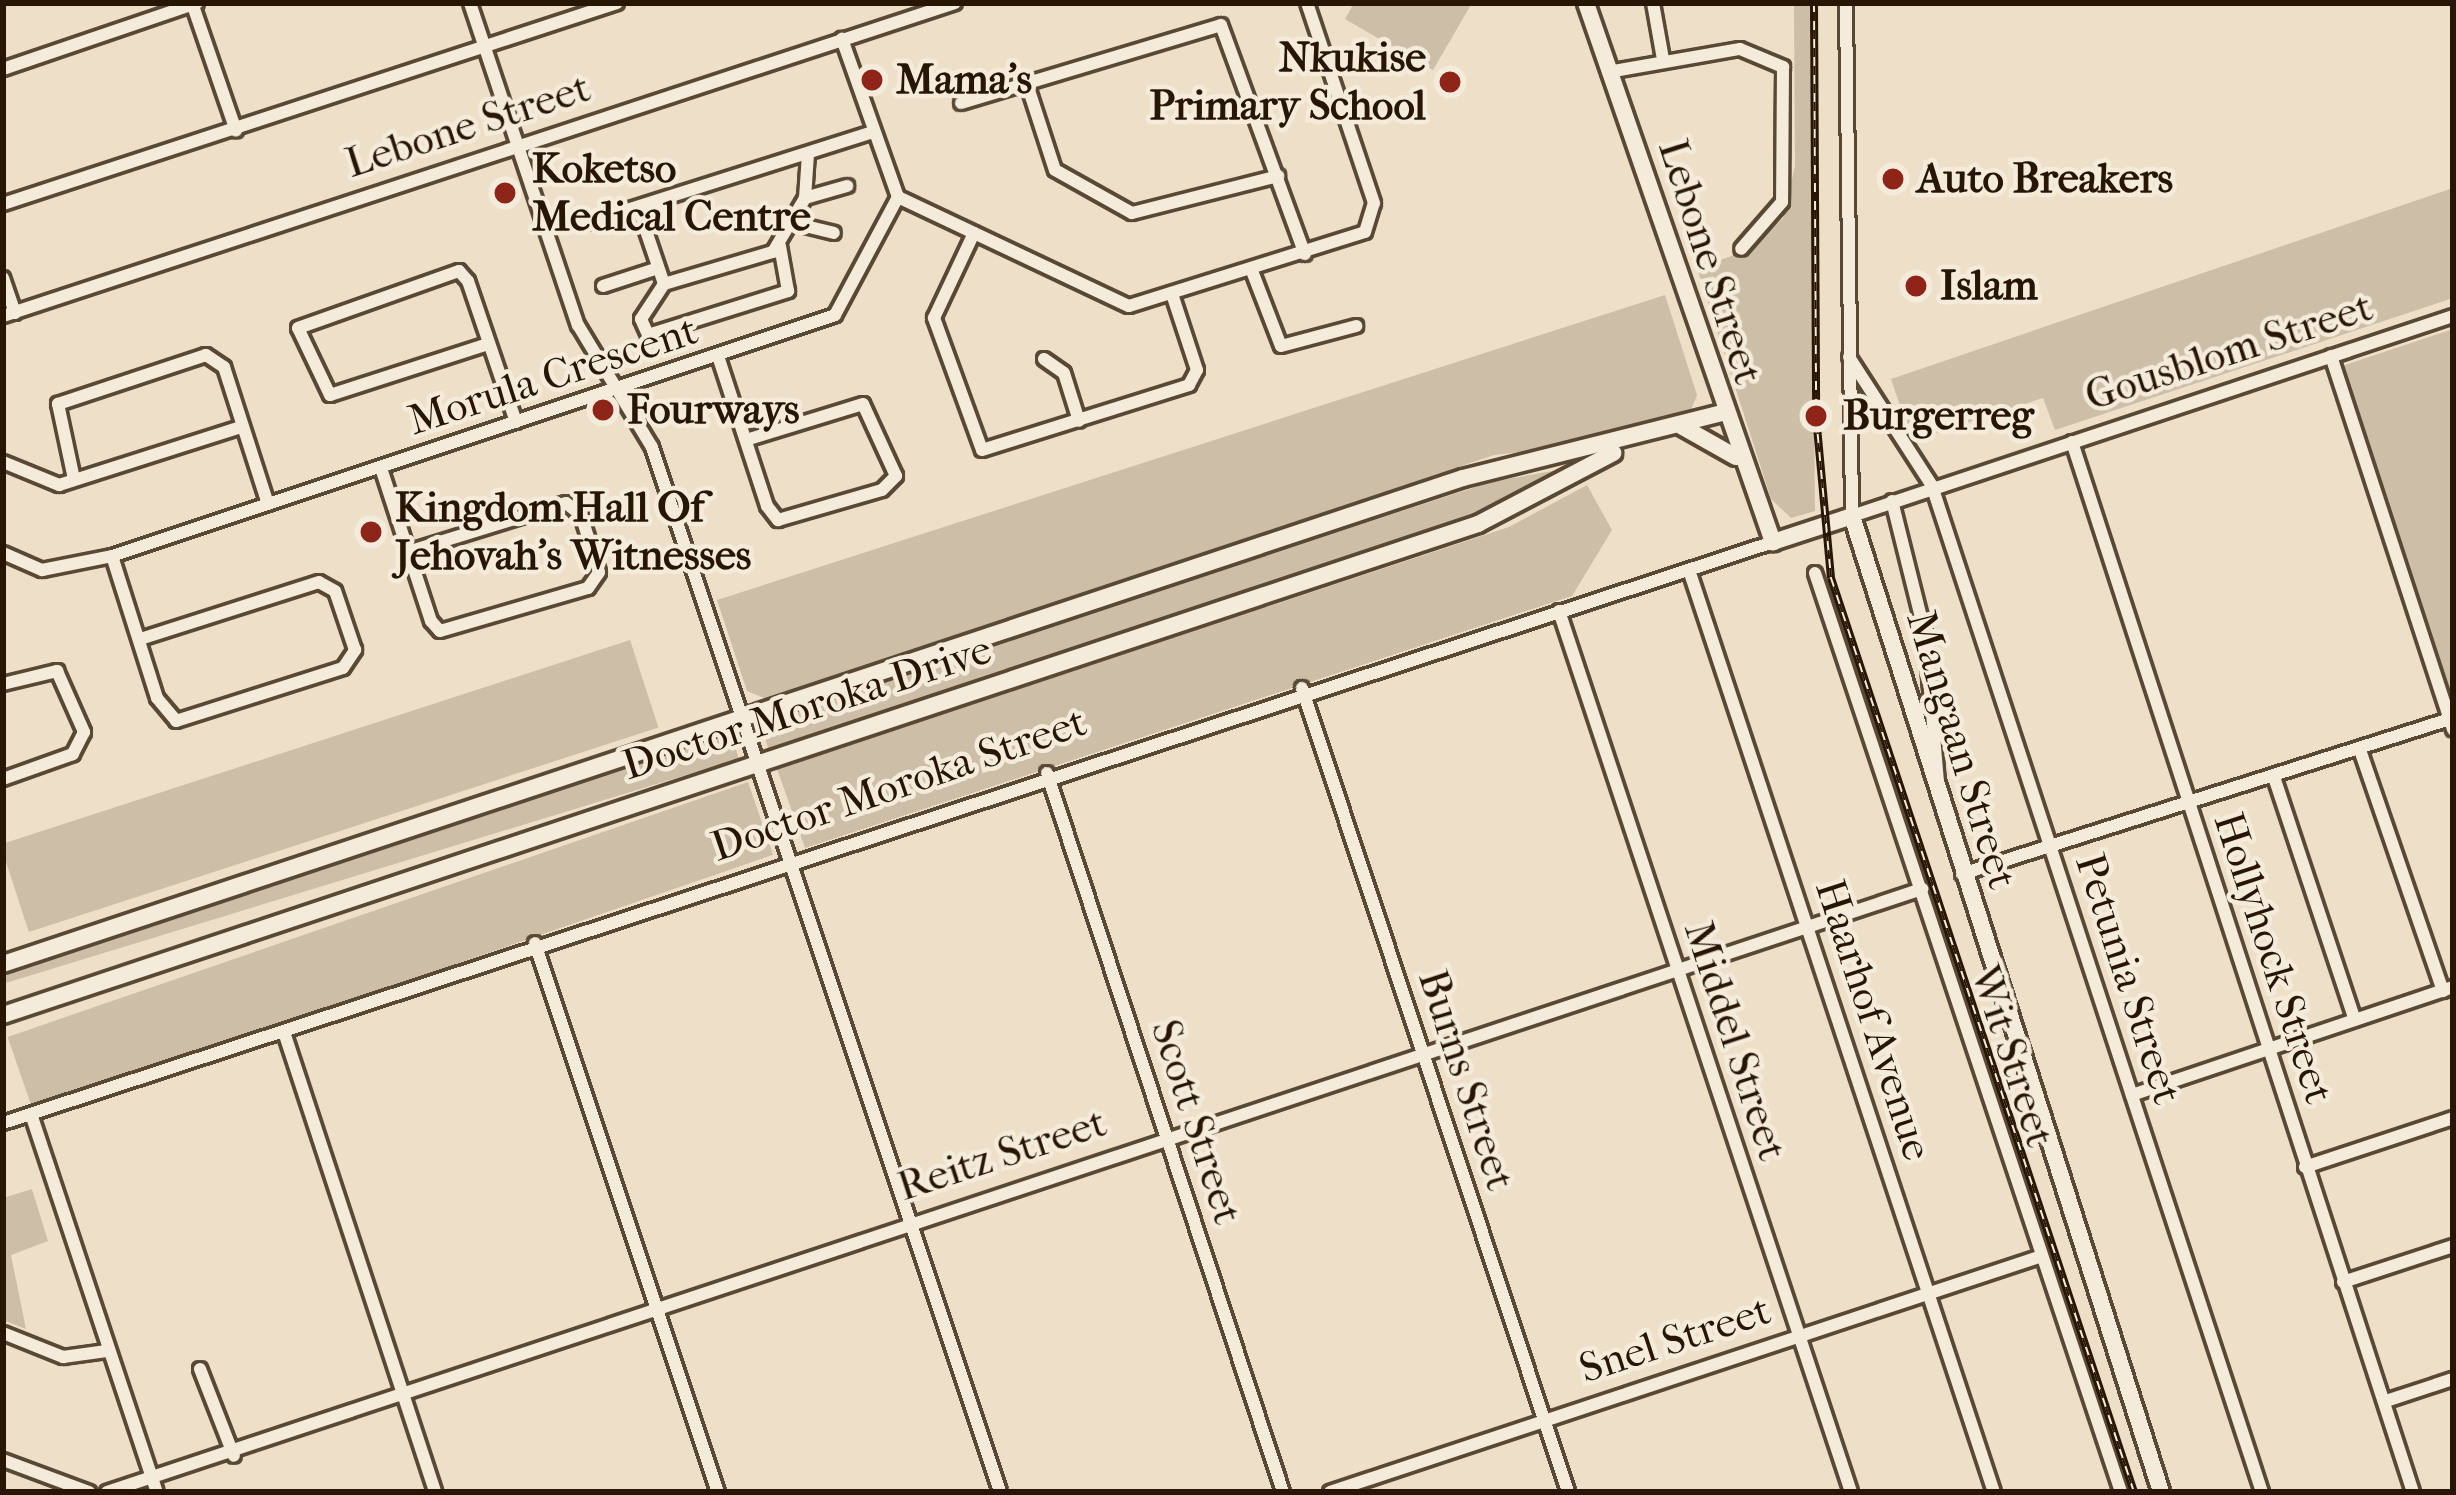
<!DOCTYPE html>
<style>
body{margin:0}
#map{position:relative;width:2456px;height:1495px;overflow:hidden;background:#eee0c8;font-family:"IM FELL French Canon",serif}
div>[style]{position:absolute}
.green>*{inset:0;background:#ccbea7;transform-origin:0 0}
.roads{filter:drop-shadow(3px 0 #594834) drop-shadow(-3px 0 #594834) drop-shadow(0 3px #594834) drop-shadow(0 -3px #594834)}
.street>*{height:12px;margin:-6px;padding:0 6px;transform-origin:6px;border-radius:6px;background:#f4ebdb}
.secondary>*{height:16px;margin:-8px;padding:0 8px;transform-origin:8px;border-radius:8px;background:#f4ebdb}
.rail>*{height:8px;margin-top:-4px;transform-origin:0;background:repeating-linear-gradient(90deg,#f4ebdb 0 9px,#271603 0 18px);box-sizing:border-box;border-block:3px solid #271603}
.dots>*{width:33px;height:33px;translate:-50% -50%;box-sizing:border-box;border:6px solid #f4ebdb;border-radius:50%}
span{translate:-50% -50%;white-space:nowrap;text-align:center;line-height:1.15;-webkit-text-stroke:9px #f4ebdb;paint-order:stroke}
.poi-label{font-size:42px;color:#271603;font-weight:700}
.right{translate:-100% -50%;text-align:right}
.left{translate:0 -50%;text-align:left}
.street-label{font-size:42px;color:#271603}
.frame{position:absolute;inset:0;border:6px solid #271603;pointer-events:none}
</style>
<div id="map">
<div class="green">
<div style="clip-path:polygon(1354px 3px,1472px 3px,1433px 70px,1345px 19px)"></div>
<div style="clip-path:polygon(1794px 3px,1810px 3px,1815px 511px,1791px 518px,1771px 499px,1697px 268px,1749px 250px,1783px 218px,1795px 166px)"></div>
<div style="clip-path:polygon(2453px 188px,2453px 298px,2055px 430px,2043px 398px,1912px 441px,1891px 379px)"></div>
<div style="clip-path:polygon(1665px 295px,1697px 395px,1691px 410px,1587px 445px,1494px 455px,769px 700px,747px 691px,717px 600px)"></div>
<div style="clip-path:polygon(2453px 329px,2453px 707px,2342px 366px)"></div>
<div style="clip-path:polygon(1575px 467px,1500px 508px,769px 751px,760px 721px,1491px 482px)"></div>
<div style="clip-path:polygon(1587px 485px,1612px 530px,1572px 596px,805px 848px,777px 769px,1509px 527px)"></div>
<div style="left:630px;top:640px;width:92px;height:662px;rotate:72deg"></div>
<div style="left:731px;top:733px;width:27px;height:766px;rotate:73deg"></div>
<div style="left:748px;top:782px;width:77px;height:783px;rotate:71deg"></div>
<div style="clip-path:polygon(32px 1189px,48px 1241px,11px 1255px,26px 1329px,3px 1320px,3px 1198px)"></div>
</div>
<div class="roads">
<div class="street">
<div style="left:192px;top:3px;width:135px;rotate:71deg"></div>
<div style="left:470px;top:3px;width:340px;rotate:71.5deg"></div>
<div style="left:578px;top:325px;width:143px;rotate:58.8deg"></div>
<div style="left:652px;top:447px;width:1101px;rotate:71.58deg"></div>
<div style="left:1653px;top:3px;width:57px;rotate:79.9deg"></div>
<div style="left:1846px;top:3px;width:513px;rotate:89.33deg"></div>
<div style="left:1852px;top:516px;width:633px;rotate:-18.41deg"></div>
<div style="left:3px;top:69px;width:205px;rotate:-18.8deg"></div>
<div style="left:1608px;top:72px;width:134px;rotate:-9.9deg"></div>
<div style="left:1740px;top:49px;width:47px;rotate:22.7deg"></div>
<div style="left:1783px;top:67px;width:135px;rotate:90.4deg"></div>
<div style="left:1782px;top:202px;width:62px;rotate:131.1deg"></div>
<div style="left:1027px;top:84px;width:90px;rotate:72deg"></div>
<div style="left:1055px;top:170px;width:88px;rotate:29.2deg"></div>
<div style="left:1132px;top:213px;width:151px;rotate:-14.2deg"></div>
<div style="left:961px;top:103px;width:271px;rotate:-16.7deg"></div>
<div style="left:1221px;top:25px;width:244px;rotate:69.9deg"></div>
<div style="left:898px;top:197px;width:255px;rotate:25.3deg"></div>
<div style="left:1129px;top:306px;width:247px;rotate:-17.4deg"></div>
<div style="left:1365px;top:232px;width:30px;rotate:-73deg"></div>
<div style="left:1374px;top:203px;width:211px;rotate:-108.5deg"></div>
<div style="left:805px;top:198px;width:44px;rotate:-15.9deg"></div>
<div style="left:3px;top:204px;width:646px;rotate:-18.13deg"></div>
<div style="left:639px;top:210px;width:78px;rotate:71.3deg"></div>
<div style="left:664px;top:284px;width:114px;rotate:-16.4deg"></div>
<div style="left:773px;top:252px;width:63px;rotate:-59.3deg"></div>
<div style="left:805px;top:198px;width:44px;rotate:-86.1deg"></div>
<div style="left:586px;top:223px;width:301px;rotate:-17.6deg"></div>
<div style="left:793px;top:223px;width:42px;rotate:13.7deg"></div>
<div style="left:974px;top:233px;width:94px;rotate:115.2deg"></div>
<div style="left:934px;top:318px;width:140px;rotate:70deg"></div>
<div style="left:982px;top:450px;width:217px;rotate:-17.4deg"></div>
<div style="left:1189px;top:385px;width:17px;rotate:-62deg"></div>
<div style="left:1197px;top:370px;width:77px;rotate:-108.2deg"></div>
<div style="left:1252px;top:271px;width:80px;rotate:68.9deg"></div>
<div style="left:1281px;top:346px;width:78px;rotate:-14.9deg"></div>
<div style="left:3px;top:278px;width:37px;rotate:71deg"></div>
<div style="left:664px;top:284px;width:42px;rotate:123.3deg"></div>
<div style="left:641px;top:319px;width:17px;rotate:66deg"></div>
<div style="left:648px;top:335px;width:147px;rotate:-17.4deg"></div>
<div style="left:788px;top:291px;width:46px;rotate:-100.1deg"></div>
<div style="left:603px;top:286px;width:52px;rotate:-18.1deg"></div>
<div style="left:3px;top:316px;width:1002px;rotate:-18.2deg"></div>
<div style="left:488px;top:344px;width:166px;rotate:162.1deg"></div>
<div style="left:330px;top:395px;width:74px;rotate:-115.5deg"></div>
<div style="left:298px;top:328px;width:171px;rotate:-19.5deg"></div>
<div style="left:459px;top:271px;width:13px;rotate:48deg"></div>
<div style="left:468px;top:281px;width:149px;rotate:71.2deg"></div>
<div style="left:718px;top:356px;width:158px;rotate:71.9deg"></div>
<div style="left:767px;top:506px;width:18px;rotate:52deg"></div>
<div style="left:778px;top:520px;width:108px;rotate:-16.1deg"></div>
<div style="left:882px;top:490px;width:20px;rotate:-45deg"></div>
<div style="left:896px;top:476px;width:79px;rotate:-114.6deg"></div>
<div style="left:863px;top:404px;width:122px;rotate:162.9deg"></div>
<div style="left:2331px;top:356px;width:393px;rotate:71.9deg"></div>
<div style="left:1849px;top:357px;width:153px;rotate:57.2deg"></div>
<div style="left:1932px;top:486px;width:1059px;rotate:71.84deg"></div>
<div style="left:1044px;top:359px;width:24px;rotate:35deg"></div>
<div style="left:1064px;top:373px;width:50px;rotate:72.6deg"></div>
<div style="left:2072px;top:442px;width:1104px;rotate:72.01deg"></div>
<div style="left:3px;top:462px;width:61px;rotate:22.3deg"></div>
<div style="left:59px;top:485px;width:191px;rotate:-17.7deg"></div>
<div style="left:381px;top:468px;width:161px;rotate:71.9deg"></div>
<div style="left:431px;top:621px;width:13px;rotate:48deg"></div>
<div style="left:440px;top:631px;width:154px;rotate:-16.2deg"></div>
<div style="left:588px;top:588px;width:19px;rotate:-55deg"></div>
<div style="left:599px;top:572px;width:60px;rotate:-107.5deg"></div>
<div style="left:581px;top:515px;width:19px;rotate:-141deg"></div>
<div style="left:566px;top:503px;width:165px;rotate:162.8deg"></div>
<div style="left:74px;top:479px;width:77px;rotate:-102deg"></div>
<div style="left:58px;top:404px;width:156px;rotate:-18.3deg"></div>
<div style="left:206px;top:355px;width:22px;rotate:34deg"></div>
<div style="left:224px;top:367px;width:144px;rotate:72.2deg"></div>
<div style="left:1892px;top:501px;width:136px;rotate:76deg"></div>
<div style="left:1925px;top:633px;width:150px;rotate:85deg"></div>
<div style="left:3px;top:553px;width:43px;rotate:23.6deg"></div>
<div style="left:42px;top:570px;width:71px;rotate:-11.3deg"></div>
<div style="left:112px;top:556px;width:762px;rotate:-18.43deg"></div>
<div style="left:835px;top:315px;width:134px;rotate:-61.9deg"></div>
<div style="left:898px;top:197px;width:168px;rotate:-109.5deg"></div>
<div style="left:112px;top:556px;width:149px;rotate:72.4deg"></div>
<div style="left:157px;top:698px;width:30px;rotate:50deg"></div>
<div style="left:176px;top:721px;width:175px;rotate:-17.6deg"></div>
<div style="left:343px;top:668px;width:22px;rotate:-56deg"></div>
<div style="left:355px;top:650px;width:62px;rotate:-108.7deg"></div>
<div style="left:335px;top:591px;width:18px;rotate:-151deg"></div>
<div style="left:319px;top:582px;width:188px;rotate:162.3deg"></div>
<div style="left:1689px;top:570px;width:971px;rotate:71.7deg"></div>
<div style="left:1815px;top:573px;width:969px;rotate:71.58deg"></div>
<div style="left:1559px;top:611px;width:928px;rotate:71.66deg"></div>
<div style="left:3px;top:684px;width:56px;rotate:-13.5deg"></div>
<div style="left:57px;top:671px;width:67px;rotate:66.1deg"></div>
<div style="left:84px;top:732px;width:25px;rotate:117deg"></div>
<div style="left:73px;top:754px;width:74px;rotate:160.3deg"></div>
<div style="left:1302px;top:688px;width:847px;rotate:71.69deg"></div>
<div style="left:2360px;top:750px;width:255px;rotate:71deg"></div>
<div style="left:1047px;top:773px;width:757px;rotate:71.83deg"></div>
<div style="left:2274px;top:777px;width:256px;rotate:71.6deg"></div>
<div style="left:1962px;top:874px;width:515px;rotate:-17.63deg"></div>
<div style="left:535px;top:943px;width:579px;rotate:71.57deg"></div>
<div style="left:284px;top:1032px;width:484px;rotate:71.8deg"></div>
<div style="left:2132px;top:1095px;width:339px;rotate:-18.6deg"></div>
<div style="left:31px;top:1114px;width:398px;rotate:71.6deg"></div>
<div style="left:3px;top:1123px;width:1863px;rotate:-18.17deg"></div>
<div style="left:2305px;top:1167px;width:156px;rotate:-18.3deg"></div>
<div style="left:2343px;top:1282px;width:116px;rotate:-18.1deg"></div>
<div style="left:3px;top:1333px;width:65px;rotate:21.8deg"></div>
<div style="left:63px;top:1357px;width:44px;rotate:-7.8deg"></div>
<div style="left:200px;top:1369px;width:93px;rotate:68.7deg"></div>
<div style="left:2386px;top:1401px;width:71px;rotate:-18.2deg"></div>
<div style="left:3px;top:1460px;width:92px;rotate:20.4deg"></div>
<div style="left:107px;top:1492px;width:1913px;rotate:-18.38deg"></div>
<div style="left:1330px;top:1492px;width:750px;rotate:-18.34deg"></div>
</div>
<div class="secondary">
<div style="left:1586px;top:3px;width:571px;rotate:70.87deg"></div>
<div style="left:1773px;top:542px;width:83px;rotate:-18.2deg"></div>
<div style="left:1852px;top:516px;width:1024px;rotate:72.43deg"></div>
<div style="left:1681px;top:426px;width:63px;rotate:29.4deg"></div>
<div style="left:3px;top:964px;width:1539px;rotate:-18.41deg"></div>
<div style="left:1463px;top:478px;width:267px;rotate:-14.1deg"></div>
<div style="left:3px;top:1015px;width:1555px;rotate:-18.41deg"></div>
<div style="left:1478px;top:524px;width:153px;rotate:-27.7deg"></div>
</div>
</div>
<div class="rail">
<div style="left:1814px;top:3px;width:413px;rotate:89.7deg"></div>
<div style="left:1816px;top:416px;width:163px;rotate:84.7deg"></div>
<div style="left:1831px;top:578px;width:963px;rotate:71.66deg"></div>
</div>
<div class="dots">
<div style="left:872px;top:80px;background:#8f2418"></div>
<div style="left:1450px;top:82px;background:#8f2418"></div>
<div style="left:1893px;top:179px;background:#8f2418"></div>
<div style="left:505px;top:193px;background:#8f2418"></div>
<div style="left:1916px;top:286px;background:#8f2418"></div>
<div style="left:603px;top:410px;background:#8f2418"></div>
<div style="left:1816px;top:416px;background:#8f2418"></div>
<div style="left:371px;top:532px;background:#8f2418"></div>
</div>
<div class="poi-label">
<span class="right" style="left:1426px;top:82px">Nkukise<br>Primary School</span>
<span class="left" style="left:896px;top:80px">Mama's</span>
<span class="left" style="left:532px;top:193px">Koketso<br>Medical Centre</span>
<span class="left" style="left:1917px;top:179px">Auto Breakers</span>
<span class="left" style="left:1940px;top:286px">Islam</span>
<span class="left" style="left:627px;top:410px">Fourways</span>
<span class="left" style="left:1843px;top:416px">Burgerreg</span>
<span class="left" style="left:395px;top:532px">Kingdom Hall Of<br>Jehovah's Witnesses</span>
</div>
<div class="street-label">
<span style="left:468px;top:126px;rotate:-18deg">Lebone Street</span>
<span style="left:1710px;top:262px;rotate:72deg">Lebone Street</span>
<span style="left:2229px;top:352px;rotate:-18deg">Gousblom Street</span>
<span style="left:553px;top:376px;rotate:-18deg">Morula Crescent</span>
<span style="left:807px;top:708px;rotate:-18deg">Doctor Moroka Drive</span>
<span style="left:1961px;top:750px;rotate:73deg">Mangaan Street</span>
<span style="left:899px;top:785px;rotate:-19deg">Doctor Moroka Street</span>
<span style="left:2273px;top:958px;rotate:72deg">Hollyhock Street</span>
<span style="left:2128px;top:979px;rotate:72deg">Petunia Street</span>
<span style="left:1873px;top:1020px;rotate:72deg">Haarhof Avenue</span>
<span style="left:1735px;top:1041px;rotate:72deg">Middel Street</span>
<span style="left:2012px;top:1056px;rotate:72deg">Wit Street</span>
<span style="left:1466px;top:1080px;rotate:72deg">Burns Street</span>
<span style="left:1196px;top:1122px;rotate:72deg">Scott Street</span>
<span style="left:1002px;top:1155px;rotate:-18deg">Reitz Street</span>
<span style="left:1675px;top:1340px;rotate:-18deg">Snel Street</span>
</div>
<div class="frame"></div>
</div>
